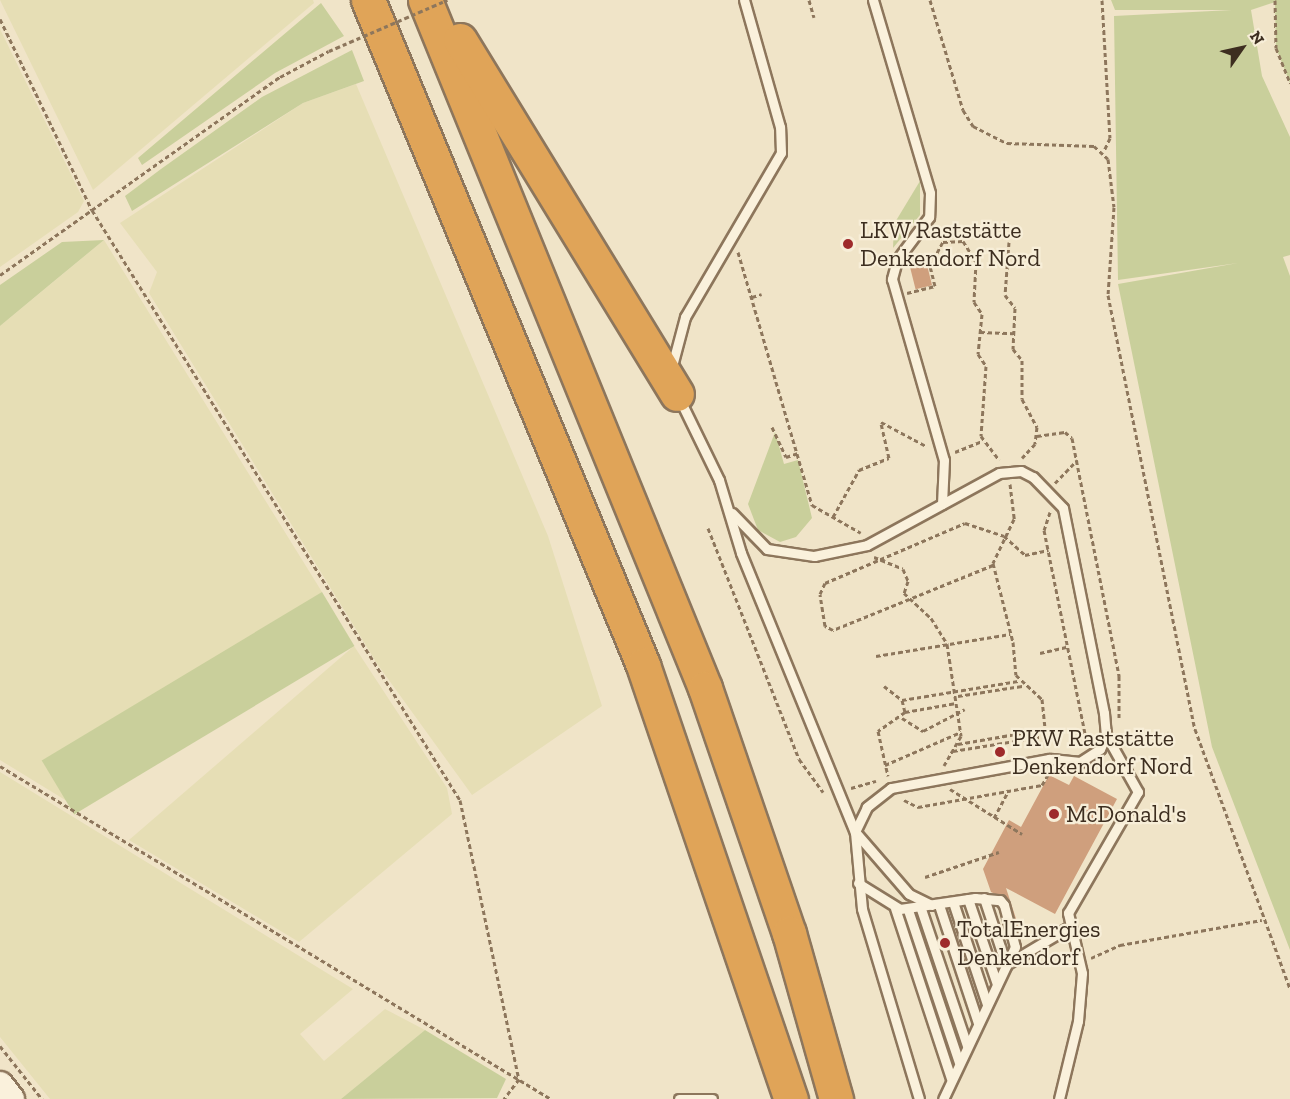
<!DOCTYPE html>
<meta charset="utf-8">
<style>
body{margin:0}
#map{position:relative;width:1290px;height:1099px;overflow:hidden;background:#f0e4c8;font-family:"Zilla Slab",serif}
div>[style]{position:absolute}
.farmland>*{inset:0;background:#e6deb5}
.green>*{inset:0;background:#c9cf9b;transform-origin:0 0}
.building>*{inset:0;background:#cf9f7d;transform-origin:0 0}
.path>*{height:3px;margin-top:-1.5px;transform-origin:0;background:repeating-linear-gradient(90deg,#8d765c 0 4.5px,transparent 0 7.5px)}
.roads{filter:drop-shadow(2px 0 #8d765c) drop-shadow(-2px 0 #8d765c) drop-shadow(0 2px #8d765c) drop-shadow(0 -2px #8d765c)}
.service>*{height:9px;margin:-4.5px;padding:0 4.5px;transform-origin:4.5px;border-radius:4.5px;background:#faf1dc}
.secondary>*{height:26px;margin:-13px;padding:0 13px;transform-origin:13px;border-radius:13px;background:#faf1dc}
.motorway>*{height:33px;margin:-16.5px;padding:0 16.5px;transform-origin:16.5px;border-radius:16.5px;background:#e0a458}
.path-bridge>*{height:3px;margin-top:-1.5px;transform-origin:0;background:repeating-linear-gradient(90deg,#8d765c 0 4.5px,transparent 0 7.5px)}
.dots>*{width:16px;height:16px;translate:-50% -50%;box-sizing:border-box;border:3px solid #f7eed8;border-radius:50%}
span{translate:-50% -50%;white-space:nowrap;text-align:center;line-height:1.15;-webkit-text-stroke:4.5px #f7eed8;paint-order:stroke}
.poi-label{font-size:24px;color:#3d2e20}
.left{translate:0 -50%;text-align:left}
.north{position:absolute;left:1212px;top:18px;width:60px;height:60px;-webkit-text-stroke:4px #f7eed8;paint-order:stroke;rotate:56deg;font-size:16px;font-weight:700;line-height:24px;text-align:center;color:#3d2e20}
.north::after{content:'';display:block;margin:auto;width:21px;height:27px;background:#3d2e20;clip-path:polygon(50% 0,100% 100%,50% 72%,0 100%)}
</style>
<div id="map">
<div class="farmland">
<div style="clip-path:polygon(0 0,313px 0,314px 3px,93px 190px)"></div>
<div style="clip-path:polygon(0 29px,84px 201px,78px 212px,0 267px)"></div>
<div style="clip-path:polygon(356px 84px,548px 536px,602px 706px,472px 795px,378px 665px,149px 293px,157px 272px,120px 223px,303px 103px)"></div>
<div style="clip-path:polygon(104px 240px,322px 592px,75px 806px,0 760px,0 326px)"></div>
<div style="clip-path:polygon(354px 646px,447px 788px,452px 814px,299px 942px,129px 840px)"></div>
<div style="clip-path:polygon(0 772px,353px 989px,300px 1034px,324px 1061px,385px 1009px,425px 1030px,341px 1099px,50px 1099px,0 1037px)"></div>
</div>
<div class="green">
<div style="clip-path:polygon(1111px 0,1290px 0,1290px 83px,1276px 48px,1275px 2px,1251px 10px,1262px 76px,1290px 137px,1290px 255px,1283px 257px,1290px 276px,1290px 950px,1212px 747px,1118px 284px,1238px 263px,1118px 280px,1114px 16px,1232px 10px,1115px 10px)"></div>
<div style="clip-path:polygon(321px 3px,344px 36px,275px 73px,142px 165px,138px 158px)"></div>
<div style="clip-path:polygon(352px 50px,364px 81px,303px 103px,132px 211px,125px 196px,161px 169px,262px 97px)"></div>
<div style="clip-path:polygon(920px 181px,920px 215px,893px 248px,894px 224px)"></div>
<div style="clip-path:polygon(104px 240px,53px 282px,0 326px,0 285px,62px 242px)"></div>
<div style="clip-path:polygon(775px 432px,784px 464px,798px 460px,812px 518px,796px 537px,780px 542px,758px 530px,748px 504px)"></div>
<div style="left:322px;top:592px;width:63px;height:327px;rotate:59deg"></div>
<div style="clip-path:polygon(425px 1030px,506px 1079px,497px 1098px,341px 1099px)"></div>
</div>
<div class="building">
<div style="left:926px;top:261px;width:25px;height:17px;rotate:76deg"></div>
<div style="clip-path:polygon(1049px 775px,1069px 785px,1074px 776px,1117px 799px,1055px 914px,1006px 888px,1020px 931px,1018px 931px,1010px 901px,991px 892px,983px 869px,1009px 820px,1021px 827px)"></div>
</div>
<div class="path">
<div style="left:809px;top:0;width:18px;rotate:74deg"></div>
<div style="left:930px;top:0;width:115px;rotate:73.3deg"></div>
<div style="left:963px;top:110px;width:19px;rotate:58deg"></div>
<div style="left:973px;top:126px;width:38px;rotate:27deg"></div>
<div style="left:1007px;top:143px;width:87px;rotate:2deg"></div>
<div style="left:1094px;top:146px;width:19px;rotate:43deg"></div>
<div style="left:1108px;top:159px;width:48px;rotate:82.9deg"></div>
<div style="left:1114px;top:207px;width:88px;rotate:93.9deg"></div>
<div style="left:1108px;top:295px;width:443px;rotate:78.7deg"></div>
<div style="left:1195px;top:729px;width:276px;rotate:69.9deg"></div>
<div style="left:1102px;top:0;width:138px;rotate:86.7deg"></div>
<div style="left:1110px;top:138px;width:14px;rotate:115deg"></div>
<div style="left:1275px;top:0;width:48px;rotate:88.8deg"></div>
<div style="left:1276px;top:48px;width:38px;rotate:68deg"></div>
<div style="left:0;top:19px;width:212px;rotate:64.3deg"></div>
<div style="left:92px;top:210px;width:695px;rotate:58.05deg"></div>
<div style="left:460px;top:800px;width:285px;rotate:78.1deg"></div>
<div style="left:519px;top:1079px;width:25px;rotate:127deg"></div>
<div style="left:1009px;top:242px;width:53px;rotate:94.3deg"></div>
<div style="left:1005px;top:295px;width:16px;rotate:52deg"></div>
<div style="left:1015px;top:308px;width:41px;rotate:92.8deg"></div>
<div style="left:1013px;top:349px;width:14px;rotate:51deg"></div>
<div style="left:1022px;top:360px;width:39px;rotate:90deg"></div>
<div style="left:1022px;top:399px;width:32px;rotate:62deg"></div>
<div style="left:1037px;top:427px;width:17px;rotate:97deg"></div>
<div style="left:1035px;top:444px;width:19px;rotate:133deg"></div>
<div style="left:738px;top:252px;width:264px;rotate:73.7deg"></div>
<div style="left:812px;top:505px;width:56px;rotate:29.7deg"></div>
<div style="left:0;top:275px;width:343px;rotate:-35.3deg"></div>
<div style="left:280px;top:77px;width:55px;rotate:-28deg"></div>
<div style="left:907px;top:293px;width:29px;rotate:-14deg"></div>
<div style="left:935px;top:286px;width:21px;rotate:-104deg"></div>
<div style="left:930px;top:266px;width:27px;rotate:-62deg"></div>
<div style="left:943px;top:242px;width:20px;rotate:-3deg"></div>
<div style="left:963px;top:241px;width:25px;rotate:58deg"></div>
<div style="left:976px;top:262px;width:40px;rotate:92.9deg"></div>
<div style="left:974px;top:302px;width:14px;rotate:56deg"></div>
<div style="left:982px;top:314px;width:40px;rotate:95.7deg"></div>
<div style="left:978px;top:354px;width:14px;rotate:56deg"></div>
<div style="left:986px;top:366px;width:70px;rotate:94.1deg"></div>
<div style="left:981px;top:436px;width:30px;rotate:53deg"></div>
<div style="left:752px;top:297px;width:10px;rotate:-17deg"></div>
<div style="left:980px;top:332px;width:33px;rotate:2deg"></div>
<div style="left:772px;top:427px;width:33px;rotate:65deg"></div>
<div style="left:786px;top:457px;width:13px;rotate:-18deg"></div>
<div style="left:1037px;top:436px;width:28px;rotate:-8deg"></div>
<div style="left:1065px;top:432px;width:9px;rotate:41deg"></div>
<div style="left:1072px;top:438px;width:243px;rotate:78.8deg"></div>
<div style="left:1119px;top:676px;width:44px;rotate:90deg"></div>
<div style="left:955px;top:452px;width:29px;rotate:-22deg"></div>
<div style="left:1055px;top:483px;width:32px;rotate:-46deg"></div>
<div style="left:1010px;top:484px;width:35px;rotate:83deg"></div>
<div style="left:1014px;top:519px;width:49px;rotate:115.5deg"></div>
<div style="left:993px;top:563px;width:81px;rotate:75.8deg"></div>
<div style="left:1013px;top:642px;width:33px;rotate:85deg"></div>
<div style="left:1016px;top:675px;width:35px;rotate:43deg"></div>
<div style="left:1042px;top:699px;width:48px;rotate:84.1deg"></div>
<div style="left:1050px;top:512px;width:19px;rotate:108deg"></div>
<div style="left:1044px;top:530px;width:217px;rotate:78.6deg"></div>
<div style="left:833px;top:517px;width:54px;rotate:-61deg"></div>
<div style="left:859px;top:470px;width:32px;rotate:-22deg"></div>
<div style="left:889px;top:458px;width:37px;rotate:-103deg"></div>
<div style="left:881px;top:422px;width:51px;rotate:28.1deg"></div>
<div style="left:708px;top:528px;width:248px;rotate:68.5deg"></div>
<div style="left:799px;top:759px;width:41px;rotate:54deg"></div>
<div style="left:874px;top:557px;width:31px;rotate:22deg"></div>
<div style="left:903px;top:569px;width:13px;rotate:67deg"></div>
<div style="left:908px;top:581px;width:13px;rotate:108deg"></div>
<div style="left:904px;top:593px;width:37px;rotate:43deg"></div>
<div style="left:931px;top:618px;width:31px;rotate:58deg"></div>
<div style="left:947px;top:644px;width:93px;rotate:81.3deg"></div>
<div style="left:961px;top:736px;width:34px;rotate:120deg"></div>
<div style="left:993px;top:565px;width:173px;rotate:157.9deg"></div>
<div style="left:833px;top:630px;width:9px;rotate:-153deg"></div>
<div style="left:825px;top:626px;width:32px;rotate:-99deg"></div>
<div style="left:820px;top:594px;width:12px;rotate:-66deg"></div>
<div style="left:825px;top:583px;width:152px;rotate:-23.2deg"></div>
<div style="left:965px;top:523px;width:41px;rotate:18.4deg"></div>
<div style="left:1004px;top:536px;width:28px;rotate:42deg"></div>
<div style="left:1025px;top:555px;width:24px;rotate:-12deg"></div>
<div style="left:1040px;top:653px;width:28px;rotate:-13deg"></div>
<div style="left:876px;top:656px;width:136px;rotate:-9.3deg"></div>
<div style="left:884px;top:686px;width:23px;rotate:38deg"></div>
<div style="left:902px;top:700px;width:12px;rotate:76deg"></div>
<div style="left:905px;top:712px;width:33px;rotate:145deg"></div>
<div style="left:878px;top:731px;width:46px;rotate:77.5deg"></div>
<div style="left:958px;top:696px;width:65px;rotate:-8.9deg"></div>
<div style="left:902px;top:700px;width:118px;rotate:-9.3deg"></div>
<div style="left:905px;top:712px;width:52px;rotate:-10deg"></div>
<div style="left:902px;top:718px;width:25px;rotate:32deg"></div>
<div style="left:923px;top:731px;width:47px;rotate:-27.6deg"></div>
<div style="left:958px;top:744px;width:88px;rotate:-9.8deg"></div>
<div style="left:953px;top:751px;width:94px;rotate:-9.2deg"></div>
<div style="left:885px;top:765px;width:83px;rotate:-23.5deg"></div>
<div style="left:0;top:766px;width:644px;rotate:31.15deg"></div>
<div style="left:851px;top:788px;width:26px;rotate:-16deg"></div>
<div style="left:950px;top:789px;width:85px;rotate:32deg"></div>
<div style="left:904px;top:800px;width:16px;rotate:27deg"></div>
<div style="left:918px;top:807px;width:126px;rotate:-10.1deg"></div>
<div style="left:1042px;top:785px;width:16px;rotate:-60deg"></div>
<div style="left:994px;top:818px;width:32px;rotate:-62deg"></div>
<div style="left:925px;top:877px;width:78px;rotate:-18.7deg"></div>
<div style="left:1091px;top:958px;width:32px;rotate:-24deg"></div>
<div style="left:1120px;top:945px;width:144px;rotate:-10deg"></div>
<div style="left:0;top:1046px;width:68px;rotate:51.6deg"></div>
</div>
<div class="roads">
<div class="service">
<div style="left:873px;top:0;width:201px;rotate:73.5deg"></div>
<div style="left:930px;top:193px;width:24px;rotate:92deg"></div>
<div style="left:929px;top:217px;width:54px;rotate:126.7deg"></div>
<div style="left:897px;top:260px;width:20px;rotate:105deg"></div>
<div style="left:892px;top:279px;width:188px;rotate:74deg"></div>
<div style="left:944px;top:460px;width:44px;rotate:92.6deg"></div>
<div style="left:672px;top:366px;width:51px;rotate:-75.1deg"></div>
<div style="left:685px;top:317px;width:190px;rotate:-59.7deg"></div>
<div style="left:781px;top:153px;width:26px;rotate:-92deg"></div>
<div style="left:780px;top:127px;width:132px;rotate:-105.8deg"></div>
<div style="left:680px;top:400px;width:89px;rotate:64deg"></div>
<div style="left:719px;top:480px;width:76px;rotate:73.2deg"></div>
<div style="left:741px;top:553px;width:301px;rotate:67.8deg"></div>
<div style="left:855px;top:832px;width:77px;rotate:84.8deg"></div>
<div style="left:862px;top:909px;width:198px;rotate:73.3deg"></div>
<div style="left:732px;top:513px;width:50px;rotate:45.8deg"></div>
<div style="left:767px;top:549px;width:48px;rotate:8.5deg"></div>
<div style="left:814px;top:556px;width:54px;rotate:-11.7deg"></div>
<div style="left:867px;top:545px;width:150px;rotate:-28.6deg"></div>
<div style="left:999px;top:473px;width:22px;rotate:-5deg"></div>
<div style="left:1021px;top:471px;width:13px;rotate:27deg"></div>
<div style="left:1033px;top:477px;width:43px;rotate:45.9deg"></div>
<div style="left:1063px;top:508px;width:209px;rotate:78.7deg"></div>
<div style="left:1104px;top:713px;width:22px;rotate:85deg"></div>
<div style="left:1106px;top:735px;width:15px;rotate:113deg"></div>
<div style="left:1100px;top:749px;width:24px;rotate:147deg"></div>
<div style="left:1080px;top:762px;width:31px;rotate:-174deg"></div>
<div style="left:1049px;top:759px;width:161px;rotate:169.6deg"></div>
<div style="left:891px;top:788px;width:31px;rotate:142deg"></div>
<div style="left:867px;top:807px;width:28px;rotate:116deg"></div>
<div style="left:857px;top:834px;width:79px;rotate:49.1deg"></div>
<div style="left:909px;top:894px;width:25px;rotate:26deg"></div>
<div style="left:858px;top:883px;width:49px;rotate:31.8deg"></div>
<div style="left:900px;top:909px;width:76px;rotate:-8.3deg"></div>
<div style="left:975px;top:898px;width:25px;rotate:5deg"></div>
<div style="left:1000px;top:900px;width:6px;rotate:51deg"></div>
<div style="left:1004px;top:905px;width:43px;rotate:75.3deg"></div>
<div style="left:1015px;top:947px;width:168px;rotate:115.3deg"></div>
<div style="left:984px;top:898px;width:71px;rotate:71.8deg"></div>
<div style="left:968px;top:899px;width:90px;rotate:71.2deg"></div>
<div style="left:953px;top:902px;width:108px;rotate:71.6deg"></div>
<div style="left:939px;top:905px;width:124px;rotate:71.7deg"></div>
<div style="left:895px;top:908px;width:179px;rotate:71.8deg"></div>
<div style="left:921px;top:909px;width:145px;rotate:71.4deg"></div>
<div style="left:908px;top:910px;width:160px;rotate:71.5deg"></div>
<div style="left:1007px;top:964px;width:72px;rotate:-30.8deg"></div>
<div style="left:679px;top:1099px;width:33px"></div>
<div style="left:1059px;top:1099px;width:80px;rotate:-76.3deg"></div>
<div style="left:1078px;top:1021px;width:48px;rotate:-85.2deg"></div>
<div style="left:1082px;top:973px;width:62px;rotate:-103.1deg"></div>
<div style="left:1068px;top:913px;width:140px;rotate:-60deg"></div>
<div style="left:1138px;top:792px;width:65px;rotate:-119.3deg"></div>
</div>
<div class="secondary">
<div style="left:0;top:1085px;width:18px;rotate:52deg"></div>
</div>
<div class="motorway">
<div style="left:368px;top:0;width:720px;rotate:67.53deg"></div>
<div style="left:643px;top:665px;width:459px;rotate:71.2deg"></div>
<div style="left:425px;top:0;width:743px;rotate:67.85deg"></div>
<div style="left:705px;top:688px;width:259px;rotate:71.1deg"></div>
<div style="left:789px;top:933px;width:173px;rotate:74.2deg"></div>
<div style="left:460px;top:40px;width:415px;rotate:58.5deg"></div>
</div>
</div>
<div class="path-bridge">
<div style="left:329px;top:51px;width:129px;rotate:-23.4deg"></div>
</div>
<div class="dots">
<div style="left:848px;top:244px;background:#9e2a2b"></div>
<div style="left:1000px;top:752px;background:#9e2a2b"></div>
<div style="left:1054px;top:814px;background:#9e2a2b"></div>
<div style="left:945px;top:943px;background:#9e2a2b"></div>
</div>
<div class="poi-label">
<span class="left" style="left:860px;top:244px">LKW Raststätte<br>Denkendorf Nord</span>
<span class="left" style="left:1012px;top:752px">PKW Raststätte<br>Denkendorf Nord</span>
<span class="left" style="left:1066px;top:814px">McDonald's</span>
<span class="left" style="left:957px;top:943px">TotalEnergies<br>Denkendorf</span>
</div>
<div class="north">N</div>
</div>
